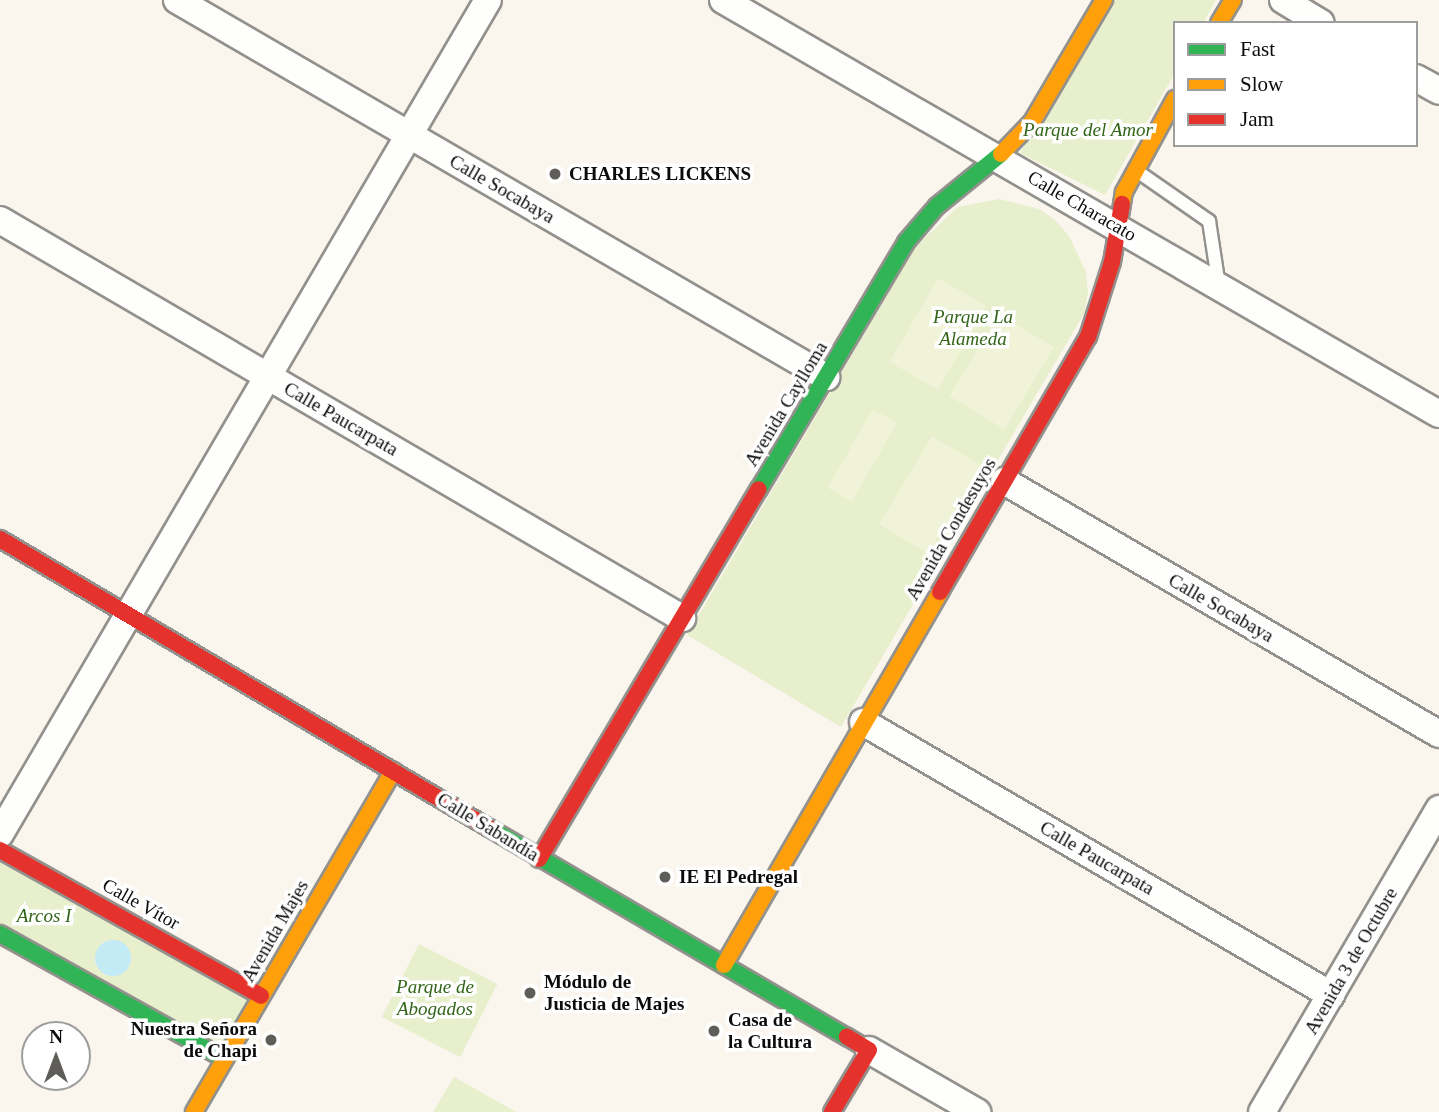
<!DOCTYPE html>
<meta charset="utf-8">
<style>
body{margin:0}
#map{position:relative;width:1439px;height:1112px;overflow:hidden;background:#faf6ee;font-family:"Times New Roman",serif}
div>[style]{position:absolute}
.green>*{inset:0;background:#e7efcd;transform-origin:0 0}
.pitch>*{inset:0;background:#f0f3d7;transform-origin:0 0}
.water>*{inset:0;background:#c3ebf6}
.round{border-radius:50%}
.roads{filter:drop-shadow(2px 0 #93918d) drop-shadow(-2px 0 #93918d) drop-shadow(0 2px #93918d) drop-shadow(0 -2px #93918d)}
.lane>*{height:12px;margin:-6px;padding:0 6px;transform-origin:6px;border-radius:6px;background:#fefefc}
.street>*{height:26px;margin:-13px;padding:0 13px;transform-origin:13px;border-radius:13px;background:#fefefc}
.fast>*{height:16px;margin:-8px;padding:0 8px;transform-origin:8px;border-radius:8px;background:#30b455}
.slow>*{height:16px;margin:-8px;padding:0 8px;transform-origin:8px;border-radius:8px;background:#ff9f0a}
.jam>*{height:16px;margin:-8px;padding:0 8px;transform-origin:8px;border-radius:8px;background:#e5322d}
.dots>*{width:19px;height:19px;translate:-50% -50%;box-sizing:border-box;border:4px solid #fff;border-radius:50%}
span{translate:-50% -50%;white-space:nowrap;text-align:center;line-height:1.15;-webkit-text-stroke:7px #fff;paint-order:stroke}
.park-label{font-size:19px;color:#336519;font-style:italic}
.poi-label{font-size:19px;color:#0b0b0b;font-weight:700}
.left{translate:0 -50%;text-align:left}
.right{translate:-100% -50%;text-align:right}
.street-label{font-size:19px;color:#0b0b0b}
.legend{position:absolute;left:1173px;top:21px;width:245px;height:126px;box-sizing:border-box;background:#fff;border:2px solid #9d9d9d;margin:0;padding:9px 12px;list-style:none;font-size:21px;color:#0b0b0b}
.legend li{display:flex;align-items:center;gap:14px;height:35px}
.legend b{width:35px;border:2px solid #9d9d9d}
.north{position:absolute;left:21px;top:1021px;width:70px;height:70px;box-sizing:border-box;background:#fff;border:2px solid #9d9d9d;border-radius:50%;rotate:0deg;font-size:19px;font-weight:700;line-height:28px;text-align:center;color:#0b0b0b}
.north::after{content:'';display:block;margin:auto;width:24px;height:32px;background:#5f5d5a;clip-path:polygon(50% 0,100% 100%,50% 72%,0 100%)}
</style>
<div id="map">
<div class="green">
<div style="clip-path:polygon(1113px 0,1216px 0,1203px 23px,1175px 23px,1175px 73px,1105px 195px,1020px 153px)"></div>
<div style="clip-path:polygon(999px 199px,1039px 209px,1055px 220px,1069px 236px,1086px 272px,1088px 292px,1085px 312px,841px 727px,687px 635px,916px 246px,958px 207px)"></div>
<div style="clip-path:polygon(0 850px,261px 996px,225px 1059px,0 934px)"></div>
<div style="left:419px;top:944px;width:88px;height:82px;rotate:27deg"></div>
<div style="clip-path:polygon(454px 1077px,516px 1112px,433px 1112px)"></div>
</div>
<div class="pitch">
<div style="left:938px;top:278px;width:56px;height:97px;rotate:30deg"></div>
<div style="left:999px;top:314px;width:64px;height:96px;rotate:31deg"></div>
<div style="left:873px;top:409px;width:28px;height:91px;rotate:30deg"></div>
<div style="left:932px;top:436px;width:57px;height:103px;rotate:31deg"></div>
</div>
<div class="water">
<div class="round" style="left:95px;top:940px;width:36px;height:36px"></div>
</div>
<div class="roads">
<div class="lane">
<div style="left:1137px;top:171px;width:88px;rotate:34.8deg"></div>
<div style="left:1209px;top:221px;width:66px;rotate:81.3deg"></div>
</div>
<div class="street">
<div style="left:177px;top:0;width:751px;rotate:30.15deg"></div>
<div style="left:723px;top:0;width:827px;rotate:30.04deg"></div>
<div style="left:1283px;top:0;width:44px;rotate:31.2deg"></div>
<div style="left:1416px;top:78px;width:26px;rotate:29deg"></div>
<div style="left:0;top:220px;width:790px;rotate:30.27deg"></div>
<div style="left:1004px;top:481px;width:503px;rotate:30.18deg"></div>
<div style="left:863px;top:722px;width:542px;rotate:30.26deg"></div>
<div style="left:0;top:834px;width:966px;rotate:-59.67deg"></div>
<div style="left:869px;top:1050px;width:125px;rotate:29.9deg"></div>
<div style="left:1262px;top:1112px;width:351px;rotate:-59.7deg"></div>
</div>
<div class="fast">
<div style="left:759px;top:489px;width:287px;rotate:-59.2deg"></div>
<div style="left:906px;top:242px;width:48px;rotate:-49.3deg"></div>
<div style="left:937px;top:206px;width:82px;rotate:-39.1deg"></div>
<div style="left:489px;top:828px;width:415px;rotate:30.3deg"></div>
<div style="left:0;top:934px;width:257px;rotate:29.1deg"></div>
</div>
<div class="slow">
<div style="left:1219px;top:23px;width:27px;rotate:-59deg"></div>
<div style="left:1001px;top:154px;width:45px;rotate:-45.9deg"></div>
<div style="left:1032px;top:122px;width:142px;rotate:-59.5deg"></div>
<div style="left:1122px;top:204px;width:12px;rotate:-81deg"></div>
<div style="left:1124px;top:192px;width:106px;rotate:-61.3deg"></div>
<div style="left:724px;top:965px;width:431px;rotate:-59.9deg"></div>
<div style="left:194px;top:1112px;width:395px;rotate:-59.7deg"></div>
</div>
<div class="jam">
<div style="left:0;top:539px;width:568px;rotate:30.58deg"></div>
<div style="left:940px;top:592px;width:295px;rotate:-59.9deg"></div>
<div style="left:1088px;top:337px;width:79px;rotate:-72.3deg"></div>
<div style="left:1112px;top:262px;width:59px;rotate:-80.2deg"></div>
<div style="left:0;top:850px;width:299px;rotate:29.2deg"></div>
<div style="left:539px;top:859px;width:430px;rotate:-59.3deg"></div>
<div style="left:832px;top:1112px;width:72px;rotate:-59.2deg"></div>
<div style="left:869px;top:1050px;width:26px;rotate:-149deg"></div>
</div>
</div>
<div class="dots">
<div style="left:555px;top:174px;background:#5f5d5a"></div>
<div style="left:665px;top:877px;background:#5f5d5a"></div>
<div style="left:530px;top:993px;background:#5f5d5a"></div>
<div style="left:714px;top:1031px;background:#5f5d5a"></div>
<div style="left:271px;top:1040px;background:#5f5d5a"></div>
</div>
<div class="park-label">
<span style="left:1088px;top:130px">Parque del Amor</span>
<span style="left:973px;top:328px">Parque La<br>Alameda</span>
<span style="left:44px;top:916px">Arcos I</span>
<span style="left:435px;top:998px">Parque de<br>Abogados</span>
</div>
<div class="poi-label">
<span class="left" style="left:569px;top:174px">CHARLES LICKENS</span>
<span class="left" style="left:679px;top:877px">IE El Pedregal</span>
<span class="left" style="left:544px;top:993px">Módulo de<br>Justicia de Majes</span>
<span class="left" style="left:728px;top:1031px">Casa de<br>la Cultura</span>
<span class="right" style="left:257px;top:1040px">Nuestra Señora<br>de Chapi</span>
</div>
<div class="street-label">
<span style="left:502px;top:189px;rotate:30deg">Calle Socabaya</span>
<span style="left:1082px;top:206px;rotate:30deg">Calle Characato</span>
<span style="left:786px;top:404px;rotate:-59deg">Avenida Caylloma</span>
<span style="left:341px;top:419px;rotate:30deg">Calle Paucarpata</span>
<span style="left:951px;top:529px;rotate:-60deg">Avenida Condesuyos</span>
<span style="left:1221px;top:608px;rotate:30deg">Calle Socabaya</span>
<span style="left:488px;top:827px;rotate:31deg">Calle Sabandía</span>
<span style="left:1097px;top:858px;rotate:30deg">Calle Paucarpata</span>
<span style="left:141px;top:904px;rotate:29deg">Calle Vítor</span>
<span style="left:275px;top:931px;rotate:-60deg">Avenida Majes</span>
<span style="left:1351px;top:961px;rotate:-60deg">Avenida 3 de Octubre</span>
</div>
<ul class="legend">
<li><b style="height:9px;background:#30b455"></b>Fast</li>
<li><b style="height:9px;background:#ff9f0a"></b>Slow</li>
<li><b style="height:9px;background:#e5322d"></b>Jam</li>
</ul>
<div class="north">N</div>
</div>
